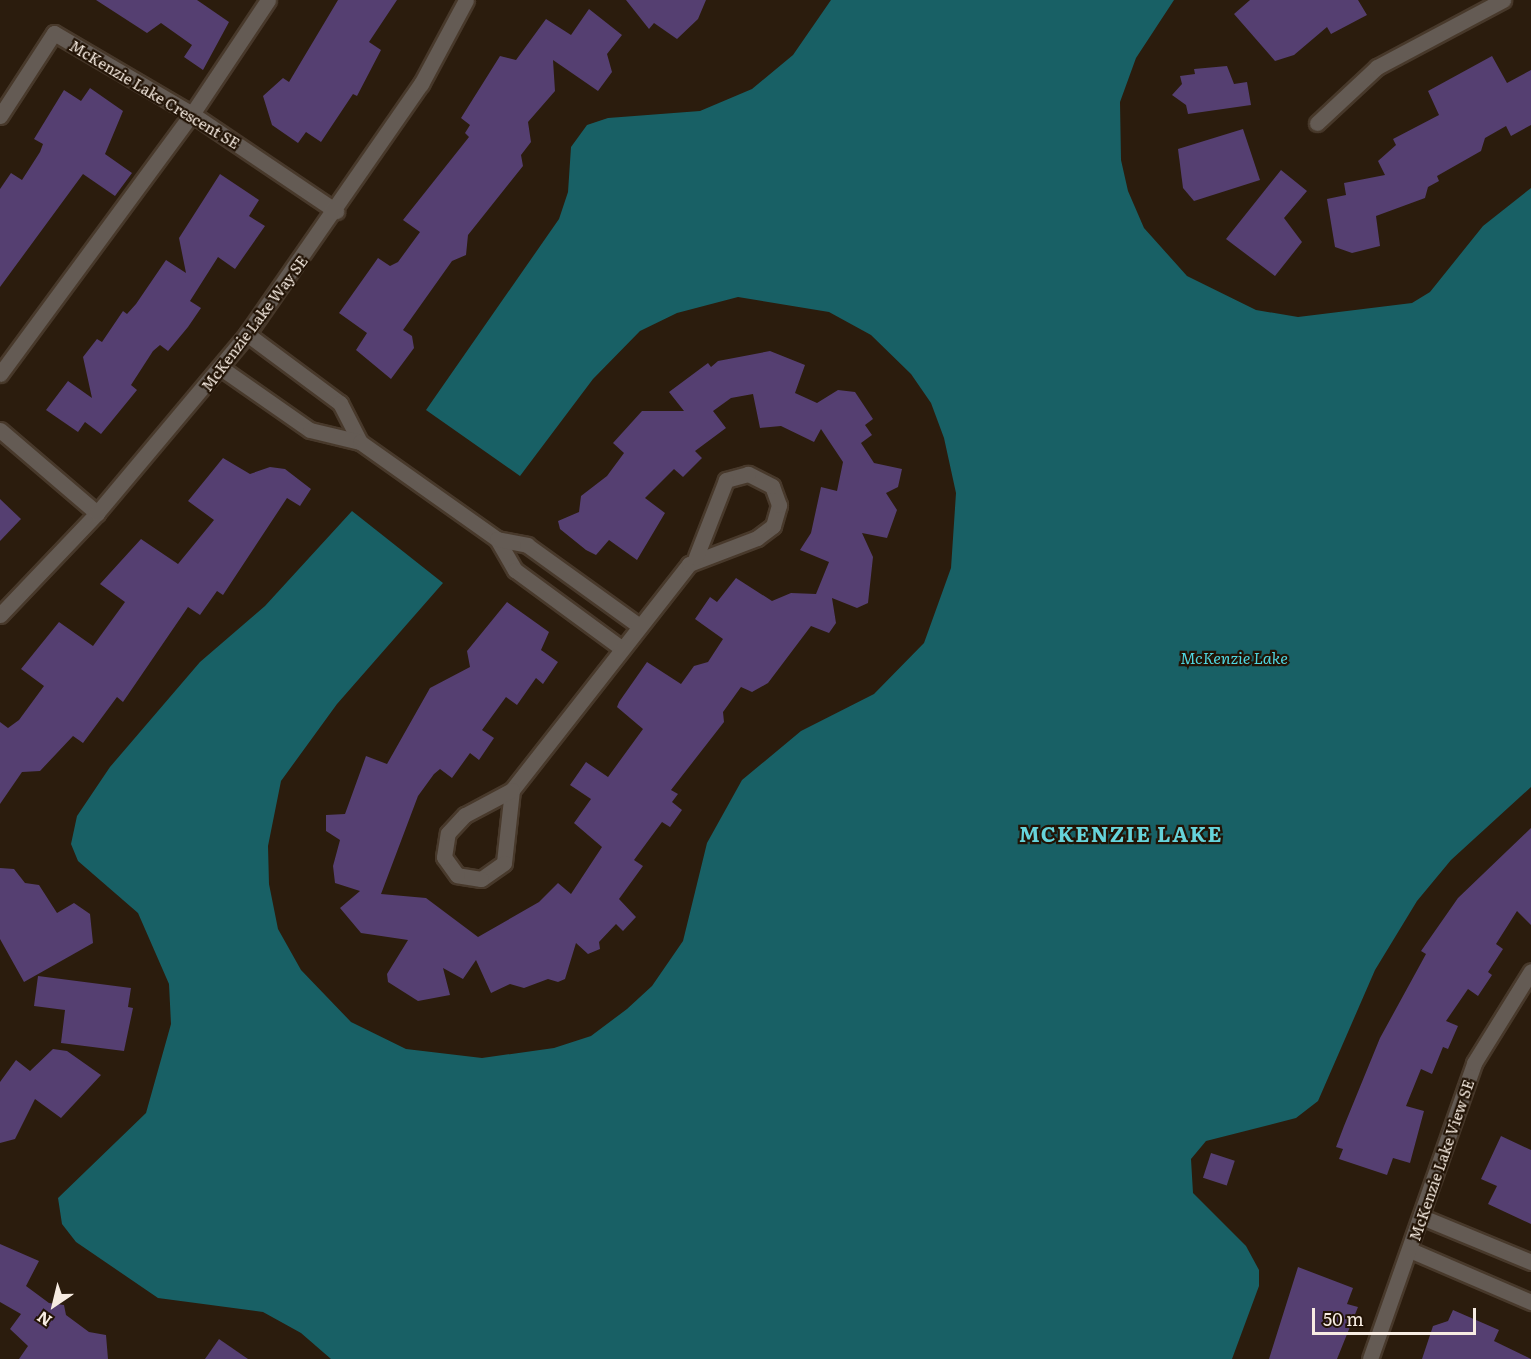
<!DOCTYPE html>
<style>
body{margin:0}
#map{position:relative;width:1531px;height:1359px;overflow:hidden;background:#2b1c0d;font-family:Literata,serif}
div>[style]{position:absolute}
.water>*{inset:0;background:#186065}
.building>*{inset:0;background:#553f71;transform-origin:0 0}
.roads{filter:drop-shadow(2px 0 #48392b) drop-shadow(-2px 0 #48392b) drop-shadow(0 2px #48392b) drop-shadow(0 -2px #48392b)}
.minor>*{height:15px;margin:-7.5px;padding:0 7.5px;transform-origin:7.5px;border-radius:7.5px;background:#645b54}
span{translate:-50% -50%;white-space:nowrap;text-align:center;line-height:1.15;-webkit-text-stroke:4.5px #221305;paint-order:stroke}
.street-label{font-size:15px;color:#f7ece2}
.water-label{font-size:16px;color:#50d6e0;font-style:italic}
.district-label{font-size:21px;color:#66d3da;font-weight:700;letter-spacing:1.5px}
.north{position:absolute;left:24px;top:1275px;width:60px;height:60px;-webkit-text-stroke:4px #221305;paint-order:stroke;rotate:215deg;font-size:16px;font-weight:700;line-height:24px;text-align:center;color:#f7ece2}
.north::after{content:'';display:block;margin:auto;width:21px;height:27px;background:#f7ece2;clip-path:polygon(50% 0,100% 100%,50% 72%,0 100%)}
.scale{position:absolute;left:1312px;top:1308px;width:164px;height:27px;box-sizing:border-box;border:3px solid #f7ece2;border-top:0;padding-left:8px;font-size:18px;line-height:21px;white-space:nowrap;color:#f7ece2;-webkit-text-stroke:4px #221305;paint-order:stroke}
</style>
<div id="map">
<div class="water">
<div style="clip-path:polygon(831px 0,1174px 0,1136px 58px,1120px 102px,1121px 160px,1128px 191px,1144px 228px,1187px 276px,1256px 310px,1298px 317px,1412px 303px,1430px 292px,1483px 226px,1531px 188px,1531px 787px,1451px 860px,1417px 901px,1375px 970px,1318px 1101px,1296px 1118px,1206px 1141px,1191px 1159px,1193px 1193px,1246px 1246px,1259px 1270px,1259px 1286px,1232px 1359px,331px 1359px,301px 1333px,263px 1312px,158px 1298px,76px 1242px,62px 1224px,58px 1198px,146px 1113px,171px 1024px,169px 984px,138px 913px,78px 861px,71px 844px,77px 816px,110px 767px,200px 662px,265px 606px,352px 511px,443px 583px,337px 704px,281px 781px,268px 846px,269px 884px,278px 929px,301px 970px,351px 1022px,406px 1049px,482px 1058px,554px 1048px,591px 1036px,627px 1009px,652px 986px,683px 941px,707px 843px,742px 780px,801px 731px,874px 694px,924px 643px,951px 568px,956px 493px,944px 438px,931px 403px,911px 374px,871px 335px,829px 312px,738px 297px,677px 313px,640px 331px,593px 379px,520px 476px,426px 410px,559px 219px,568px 192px,571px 147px,587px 125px,608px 118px,700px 111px,752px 89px,793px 55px)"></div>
</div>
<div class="building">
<div style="clip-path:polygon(96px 0,197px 0,229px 22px,203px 70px,184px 57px,192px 45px,161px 23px,147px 33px)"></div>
<div style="clip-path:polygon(338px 0,397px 0,369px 42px,381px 50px,357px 96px,353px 94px,321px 142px,306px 132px,298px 143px,272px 125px,263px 96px,283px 78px,289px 82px)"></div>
<div style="clip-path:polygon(626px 0,706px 0,698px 19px,677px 39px,654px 23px,649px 29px)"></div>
<div style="clip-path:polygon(1250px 0,1358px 0,1367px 15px,1331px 34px,1327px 27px,1294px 55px,1275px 61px,1234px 14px)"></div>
<div style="clip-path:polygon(589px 9px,622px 35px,607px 54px,612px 72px,598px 91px,553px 60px,555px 91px,528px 122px,531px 142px,521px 155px,523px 166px,468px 235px,466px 255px,452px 261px,403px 330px,412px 336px,414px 348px,391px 379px,356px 350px,367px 333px,339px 313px,378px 258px,390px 266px,398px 262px,420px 232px,403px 220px,469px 137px,465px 133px,470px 125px,461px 118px,500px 56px,516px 60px,546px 19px,571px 35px)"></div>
<div style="clip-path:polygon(1492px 56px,1507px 83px,1531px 70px,1531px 125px,1511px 136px,1506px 126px,1485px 138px,1481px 151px,1437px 176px,1439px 181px,1428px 187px,1425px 198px,1376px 216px,1380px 246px,1352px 253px,1335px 247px,1327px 199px,1346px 195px,1344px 183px,1385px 175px,1378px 161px,1396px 145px,1393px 139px,1439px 115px,1428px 91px)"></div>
<div style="clip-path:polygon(1227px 66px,1234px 84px,1247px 82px,1251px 105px,1188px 114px,1186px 105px,1172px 95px,1182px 84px,1180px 76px,1195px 74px,1194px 69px)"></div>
<div style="clip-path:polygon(90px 88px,123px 111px,105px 154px,132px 173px,115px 196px,83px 174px,0 287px,0 189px,11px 173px,22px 180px,40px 152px,43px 144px,34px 139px,64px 90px,81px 101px)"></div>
<div style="clip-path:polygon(1243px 129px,1260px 180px,1194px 201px,1183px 188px,1178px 149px)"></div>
<div style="clip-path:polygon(1281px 170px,1307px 191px,1284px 218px,1302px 242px,1275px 276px,1226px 239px)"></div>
<div style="clip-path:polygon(220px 174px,259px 200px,249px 216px,265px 226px,235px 269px,218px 257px,190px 301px,201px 308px,188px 327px,168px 351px,160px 345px,153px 351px,131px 385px,137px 390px,101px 434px,85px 422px,78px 432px,46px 410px,68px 381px,92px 398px,83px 357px,97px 339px,102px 342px,123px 311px,127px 314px,136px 304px,166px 260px,186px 273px,179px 238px)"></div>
<div style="clip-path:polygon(770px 351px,805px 365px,795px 393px,817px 403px,838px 390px,855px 392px,873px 419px,865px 425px,872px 435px,861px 443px,874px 463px,902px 469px,898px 487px,886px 493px,897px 510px,887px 538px,862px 533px,873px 557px,868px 603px,857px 608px,832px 598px,836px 623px,829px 633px,811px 626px,768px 683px,752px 692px,741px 687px,723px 712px,724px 722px,671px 790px,678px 794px,672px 802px,682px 810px,670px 827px,662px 822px,634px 860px,643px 866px,619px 899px,636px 917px,623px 931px,616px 924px,599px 942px,600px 949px,588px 954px,576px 943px,565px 979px,558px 982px,548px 979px,524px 988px,510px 984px,491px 993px,476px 960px,463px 979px,443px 968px,450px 995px,418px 1001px,388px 982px,387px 974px,408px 940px,361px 933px,340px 908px,360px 891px,335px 883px,333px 866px,340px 840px,326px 831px,326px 815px,345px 814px,366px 756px,387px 764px,430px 688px,470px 667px,467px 651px,507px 602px,549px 632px,541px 650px,558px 662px,543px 684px,536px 678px,517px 705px,506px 697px,482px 730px,494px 738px,479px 760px,470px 753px,452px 778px,440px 769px,434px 774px,418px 796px,381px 894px,426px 898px,478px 937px,539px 902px,558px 883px,571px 894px,602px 847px,574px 823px,591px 799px,570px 785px,586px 762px,608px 777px,643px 729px,617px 707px,619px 702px,647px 662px,681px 684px,694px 666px,708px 662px,723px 639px,695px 619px,710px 597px,717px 602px,736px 578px,772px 601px,791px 593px,816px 594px,829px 562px,800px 550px,811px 533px,821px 487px,837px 491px,843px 462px,821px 429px,814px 442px,781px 426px,760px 428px,753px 394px,731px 398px,713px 411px,726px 428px,695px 451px,702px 458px,683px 477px,674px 469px,645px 498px,665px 513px,637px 560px,609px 540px,596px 555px,586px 550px,560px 529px,558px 521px,579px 512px,581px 496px,607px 476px,624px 453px,613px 443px,642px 411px,684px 411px,669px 392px,708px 363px,711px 367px,718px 361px)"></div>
<div style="clip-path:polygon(223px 458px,250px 474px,270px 467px,285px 469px,311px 489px,300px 506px,287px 498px,223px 595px,217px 591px,200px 615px,188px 607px,123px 702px,117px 697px,83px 743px,73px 736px,40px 771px,22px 772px,0 804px,0 722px,8px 728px,19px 720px,44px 686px,21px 669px,59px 622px,93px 646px,125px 602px,100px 584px,141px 539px,178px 564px,214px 520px,188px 501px)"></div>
<div style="clip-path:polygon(0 499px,21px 519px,0 541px)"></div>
<div style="clip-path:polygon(1531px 828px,1531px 925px,1517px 911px,1496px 944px,1503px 949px,1488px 972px,1492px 975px,1478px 996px,1468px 989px,1446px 1021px,1458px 1026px,1448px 1049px,1443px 1047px,1432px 1074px,1421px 1069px,1406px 1106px,1424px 1111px,1410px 1163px,1393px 1158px,1387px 1175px,1339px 1159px,1343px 1149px,1336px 1147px,1344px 1126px,1380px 1038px,1426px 954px,1421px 951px,1458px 898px)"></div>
<div style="clip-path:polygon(0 868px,14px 869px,25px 883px,39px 885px,57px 913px,74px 903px,90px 914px,93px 943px,24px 982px,0 939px)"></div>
<div style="clip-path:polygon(38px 976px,131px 988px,128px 1007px,133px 1008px,124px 1051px,61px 1043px,65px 1010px,34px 1006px)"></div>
<div style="clip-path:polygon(53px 1049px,67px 1051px,101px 1075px,61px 1118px,35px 1099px,15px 1139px,0 1143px,0 1082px,16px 1060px,30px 1071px)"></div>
<div style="clip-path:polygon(1501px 1136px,1531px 1150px,1531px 1224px,1488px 1204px,1497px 1186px,1481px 1179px)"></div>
<div style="left:1211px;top:1153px;width:25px;height:26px;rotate:18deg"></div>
<div style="clip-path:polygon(0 1244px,39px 1261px,26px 1286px,49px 1303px,64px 1305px,66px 1315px,89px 1332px,106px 1335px,108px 1359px,19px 1359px,28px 1346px,10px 1329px,21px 1314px,0 1302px)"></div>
<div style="clip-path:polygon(1298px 1267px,1353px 1288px,1347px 1304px,1358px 1307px,1337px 1359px,1269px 1359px)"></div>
<div style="clip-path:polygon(1453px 1310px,1499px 1330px,1494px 1341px,1531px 1359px,1422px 1359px,1433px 1326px,1448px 1321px)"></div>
<div style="clip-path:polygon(219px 1339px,248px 1359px,205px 1359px)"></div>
</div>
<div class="roads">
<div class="minor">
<div style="left:0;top:116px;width:99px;rotate:-57deg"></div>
<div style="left:54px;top:33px;width:160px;rotate:30.4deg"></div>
<div style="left:192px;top:114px;width:174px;rotate:34deg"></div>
<div style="left:1317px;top:123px;width:82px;rotate:-43deg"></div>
<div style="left:1377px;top:67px;width:143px;rotate:-28deg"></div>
<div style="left:247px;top:334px;width:116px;rotate:36.6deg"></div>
<div style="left:340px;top:403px;width:44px;rotate:62.9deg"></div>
<div style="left:221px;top:368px;width:108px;rotate:34.9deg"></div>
<div style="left:310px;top:430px;width:51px;rotate:13.5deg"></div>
<div style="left:360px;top:442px;width:168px;rotate:35.3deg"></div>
<div style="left:497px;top:539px;width:36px;rotate:60deg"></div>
<div style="left:515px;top:570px;width:130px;rotate:36.3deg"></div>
<div style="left:0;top:374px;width:323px;rotate:-53.6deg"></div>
<div style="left:192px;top:114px;width:137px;rotate:-56.3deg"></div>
<div style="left:0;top:430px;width:128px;rotate:40.6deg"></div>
<div style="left:497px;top:539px;width:31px;rotate:11deg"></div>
<div style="left:527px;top:545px;width:137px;rotate:35.8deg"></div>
<div style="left:0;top:615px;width:141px;rotate:-46.4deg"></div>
<div style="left:97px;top:513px;width:234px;rotate:-50deg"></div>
<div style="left:247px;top:334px;width:305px;rotate:-55.2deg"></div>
<div style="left:421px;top:84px;width:95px;rotate:-61.8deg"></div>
<div style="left:512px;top:790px;width:287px;rotate:-51.9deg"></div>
<div style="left:689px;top:564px;width:73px;rotate:-20.9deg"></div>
<div style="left:757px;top:538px;width:20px;rotate:-37deg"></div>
<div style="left:773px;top:526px;width:22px;rotate:-74deg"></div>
<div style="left:779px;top:505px;width:20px;rotate:-110deg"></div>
<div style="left:772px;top:486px;width:27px;rotate:-153deg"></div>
<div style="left:748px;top:474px;width:23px;rotate:165deg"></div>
<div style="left:726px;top:480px;width:83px;rotate:111.3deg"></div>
<div style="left:512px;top:790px;width:73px;rotate:96.3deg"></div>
<div style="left:504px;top:863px;width:28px;rotate:145deg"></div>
<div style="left:481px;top:879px;width:24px;rotate:-171deg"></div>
<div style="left:457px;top:875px;width:22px;rotate:-126deg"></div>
<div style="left:444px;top:857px;width:24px;rotate:-81deg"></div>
<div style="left:448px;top:833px;width:25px;rotate:-47deg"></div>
<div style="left:465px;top:815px;width:53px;rotate:-28deg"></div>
<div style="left:1422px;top:1217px;width:118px;rotate:22.4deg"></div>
<div style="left:1410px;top:1250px;width:132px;rotate:23.3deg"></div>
<div style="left:1370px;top:1359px;width:314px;rotate:-70.6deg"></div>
<div style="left:1474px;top:1063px;width:108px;rotate:-58.2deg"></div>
</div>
</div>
<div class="street-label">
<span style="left:155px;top:94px;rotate:31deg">McKenzie Lake Crescent SE</span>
<span style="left:254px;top:323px;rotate:-53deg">McKenzie Lake Way SE</span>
<span style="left:1441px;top:1160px;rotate:-71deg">McKenzie Lake View SE</span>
</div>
<div class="water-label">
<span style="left:1234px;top:657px">McKenzie Lake</span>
</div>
<div class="district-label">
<span style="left:1121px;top:833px">MCKENZIE LAKE</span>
</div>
<div class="north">N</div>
<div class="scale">50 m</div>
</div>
